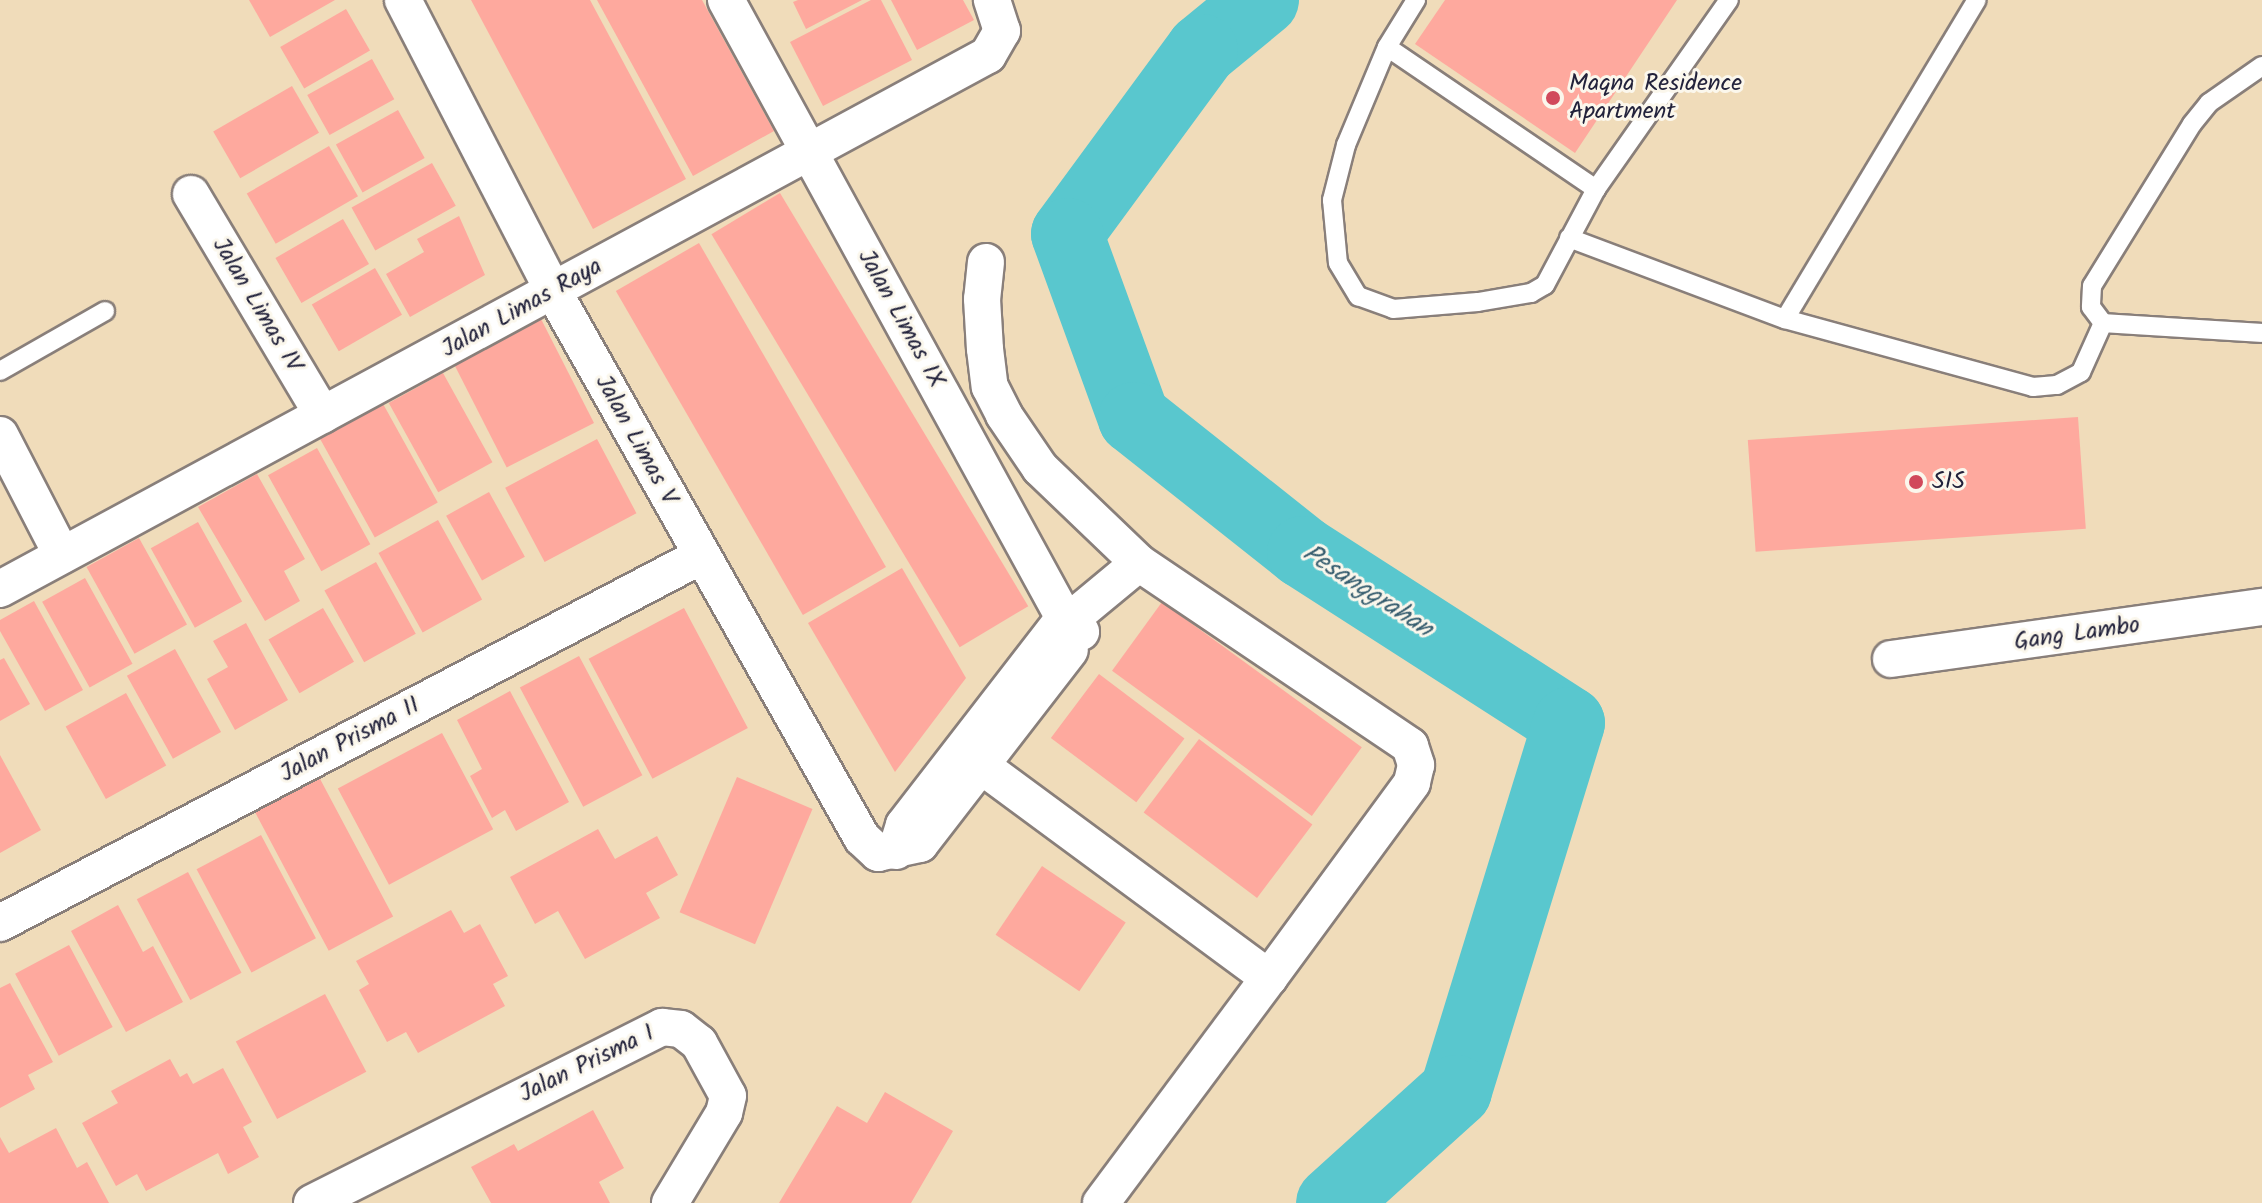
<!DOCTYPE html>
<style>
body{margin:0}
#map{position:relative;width:2262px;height:1203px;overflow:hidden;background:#f0dcba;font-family:Kalam,sans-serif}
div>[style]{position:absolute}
.river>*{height:72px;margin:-36px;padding:0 36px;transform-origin:36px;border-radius:36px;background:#59c7ce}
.building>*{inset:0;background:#fea99e;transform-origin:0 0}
.roads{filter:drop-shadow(2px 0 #897f7a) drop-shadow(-2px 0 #897f7a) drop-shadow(0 2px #897f7a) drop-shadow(0 -2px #897f7a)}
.lane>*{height:18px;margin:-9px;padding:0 9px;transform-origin:9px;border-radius:9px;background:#fff}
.street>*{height:36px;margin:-18px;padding:0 18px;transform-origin:18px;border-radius:18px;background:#fff}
.dots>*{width:22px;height:22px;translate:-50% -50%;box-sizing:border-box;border:4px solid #fbf7ec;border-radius:50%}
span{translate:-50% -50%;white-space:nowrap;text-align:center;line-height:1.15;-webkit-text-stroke:6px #fbf7ec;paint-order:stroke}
.poi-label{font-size:24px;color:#22223b}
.left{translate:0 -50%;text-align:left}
.street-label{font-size:24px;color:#22223b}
.water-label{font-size:26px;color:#355c6e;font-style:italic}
</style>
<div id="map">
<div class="river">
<div style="left:1263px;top:0;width:79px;rotate:140.7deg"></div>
<div style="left:1202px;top:50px;width:228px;rotate:126.3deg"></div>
<div style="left:1067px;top:234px;width:196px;rotate:70deg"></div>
<div style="left:1134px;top:418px;width:216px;rotate:38.4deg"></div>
<div style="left:1303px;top:552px;width:316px;rotate:32.7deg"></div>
<div style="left:1569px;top:723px;width:385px;rotate:107.1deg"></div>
<div style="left:1456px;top:1091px;width:167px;rotate:137.9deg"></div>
</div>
<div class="building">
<div style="clip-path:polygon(249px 0,335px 0,270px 37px)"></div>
<div style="clip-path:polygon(471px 0,590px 0,686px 179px,593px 229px)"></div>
<div style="clip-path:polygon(597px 0,702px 0,774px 131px,693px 176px)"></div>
<div style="clip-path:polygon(798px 0,862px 0,806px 29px,793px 2px)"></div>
<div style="clip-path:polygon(871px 0,881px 0,912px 60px,823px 106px,790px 42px)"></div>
<div style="clip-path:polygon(891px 0,963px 0,974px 20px,917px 50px)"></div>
<div style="clip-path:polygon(1445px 0,1677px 0,1575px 153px,1415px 44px)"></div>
<div style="left:346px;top:9px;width:48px;height:76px;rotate:60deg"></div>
<div style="left:372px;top:59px;width:46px;height:74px;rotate:61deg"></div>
<div style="left:292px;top:86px;width:54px;height:91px;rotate:60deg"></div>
<div style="left:398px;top:110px;width:55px;height:71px;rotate:61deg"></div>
<div style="left:329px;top:146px;width:58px;height:95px;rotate:60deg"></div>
<div style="left:432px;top:163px;width:49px;height:92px;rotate:61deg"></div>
<div style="left:780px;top:193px;width:482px;height:80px;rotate:59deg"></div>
<div style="clip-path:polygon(459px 216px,485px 275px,410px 317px,386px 274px,424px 252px,417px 239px)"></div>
<div style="left:343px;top:219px;width:52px;height:78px;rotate:60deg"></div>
<div style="left:699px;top:243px;width:374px;height:96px;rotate:60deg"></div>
<div style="left:375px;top:268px;width:54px;height:73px;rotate:60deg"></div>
<div style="left:540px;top:317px;width:119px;height:98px;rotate:63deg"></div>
<div style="left:443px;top:373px;width:102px;height:62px;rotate:61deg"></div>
<div style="left:382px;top:402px;width:115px;height:72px;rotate:61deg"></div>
<div style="left:2078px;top:417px;width:112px;height:331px;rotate:86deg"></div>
<div style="left:597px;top:439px;width:84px;height:104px;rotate:62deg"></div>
<div style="left:317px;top:448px;width:110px;height:56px;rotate:61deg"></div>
<div style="clip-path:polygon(257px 474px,305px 559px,284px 571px,300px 601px,265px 621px,198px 507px)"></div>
<div style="left:489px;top:492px;width:74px;height:49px;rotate:61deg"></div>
<div style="left:438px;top:520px;width:91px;height:68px;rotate:61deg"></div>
<div style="left:198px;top:522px;width:91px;height:54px;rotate:61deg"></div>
<div style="left:139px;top:538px;width:99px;height:60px;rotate:61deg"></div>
<div style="left:376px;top:562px;width:82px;height:59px;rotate:61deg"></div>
<div style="clip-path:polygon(902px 568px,966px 678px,895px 772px,808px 623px)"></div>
<div style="left:85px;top:578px;width:98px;height:49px;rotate:61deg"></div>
<div style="clip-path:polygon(34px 601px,83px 690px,45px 711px,0 631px,0 620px)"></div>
<div style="left:1162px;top:602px;width:247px;height:85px;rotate:36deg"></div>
<div style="left:323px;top:608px;width:62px;height:63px;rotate:60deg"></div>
<div style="left:684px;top:608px;width:136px;height:108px;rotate:62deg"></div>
<div style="clip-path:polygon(246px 623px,288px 700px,235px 730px,207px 679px,228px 667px,213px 641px)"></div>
<div style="left:175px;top:649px;width:95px;height:55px;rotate:61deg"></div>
<div style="left:579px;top:656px;width:135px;height:67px;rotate:62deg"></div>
<div style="clip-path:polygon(4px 658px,30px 704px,0 721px,0 660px)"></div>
<div style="left:1099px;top:674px;width:107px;height:80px;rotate:37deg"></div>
<div style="clip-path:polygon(510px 691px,569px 802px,516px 831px,505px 810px,492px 818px,470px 776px,482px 769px,457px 720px)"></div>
<div style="left:126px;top:693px;width:83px;height:69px;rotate:61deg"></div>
<div style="left:442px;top:733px;width:109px;height:118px;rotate:62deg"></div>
<div style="left:1199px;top:739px;width:142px;height:92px;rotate:37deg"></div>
<div style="clip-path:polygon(0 755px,41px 830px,0 853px)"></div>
<div style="left:319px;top:777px;width:158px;height:73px;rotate:62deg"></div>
<div style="left:737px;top:777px;width:82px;height:147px;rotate:23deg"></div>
<div style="clip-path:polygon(598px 829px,615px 859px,657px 836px,678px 875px,646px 893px,660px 918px,585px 959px,558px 911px,535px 924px,510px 877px)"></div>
<div style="left:261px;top:835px;width:117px;height:73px;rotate:62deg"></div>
<div style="left:1042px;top:866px;width:101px;height:83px;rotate:34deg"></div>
<div style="left:188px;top:872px;width:114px;height:58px;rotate:62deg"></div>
<div style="clip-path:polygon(118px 905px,143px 952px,153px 946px,183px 1002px,126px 1032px,71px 931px)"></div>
<div style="clip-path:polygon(451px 910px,464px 933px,480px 924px,508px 976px,493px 984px,505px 1006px,418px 1053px,406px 1032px,387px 1042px,359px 990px,369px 984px,356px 961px)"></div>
<div style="left:69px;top:945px;width:93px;height:61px;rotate:62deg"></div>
<div style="clip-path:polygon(10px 983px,53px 1062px,28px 1075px,35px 1089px,0 1108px,0 988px)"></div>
<div style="left:325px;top:994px;width:88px;height:101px;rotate:62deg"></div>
<div style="clip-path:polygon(170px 1059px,180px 1077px,187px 1073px,193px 1084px,223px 1068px,252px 1122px,243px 1127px,259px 1157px,228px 1174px,218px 1153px,146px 1191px,137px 1174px,116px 1186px,82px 1123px,118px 1103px,111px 1091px)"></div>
<div style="clip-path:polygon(885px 1092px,953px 1131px,911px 1203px,779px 1203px,837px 1106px,867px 1123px)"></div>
<div style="clip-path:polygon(593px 1110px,624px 1168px,599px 1182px,610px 1203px,491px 1203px,471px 1167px,514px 1144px,518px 1151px)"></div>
<div style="clip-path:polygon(56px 1128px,77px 1168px,87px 1162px,109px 1203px,0 1203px,0 1137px,9px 1153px)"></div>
</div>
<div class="roads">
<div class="lane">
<div style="left:1416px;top:0;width:55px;rotate:121.7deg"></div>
<div style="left:1387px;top:47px;width:106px;rotate:112.7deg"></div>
<div style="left:1346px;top:145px;width:57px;rotate:104.3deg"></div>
<div style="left:1332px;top:200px;width:63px;rotate:84.6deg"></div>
<div style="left:1338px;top:263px;width:39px;rotate:59deg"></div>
<div style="left:1358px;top:296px;width:37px;rotate:20deg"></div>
<div style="left:1393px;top:309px;width:85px;rotate:-4.7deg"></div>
<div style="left:1478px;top:302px;width:54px;rotate:-9.6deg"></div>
<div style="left:1531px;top:293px;width:16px;rotate:-30deg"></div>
<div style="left:1545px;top:285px;width:109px;rotate:-62deg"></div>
<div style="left:1596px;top:189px;width:231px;rotate:-54.9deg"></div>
<div style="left:1387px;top:47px;width:253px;rotate:34.2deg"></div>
<div style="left:2262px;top:66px;width:65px;rotate:145.1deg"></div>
<div style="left:2209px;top:103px;width:27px;rotate:129deg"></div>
<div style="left:2192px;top:124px;width:190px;rotate:121.7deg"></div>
<div style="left:2092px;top:286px;width:21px;rotate:93deg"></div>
<div style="left:2091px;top:307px;width:20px;rotate:53deg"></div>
<div style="left:2103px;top:323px;width:159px;rotate:3.6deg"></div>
<div style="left:1569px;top:238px;width:231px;rotate:20.6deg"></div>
<div style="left:1785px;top:319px;width:257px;rotate:15.3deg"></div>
<div style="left:2033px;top:387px;width:24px;rotate:-5deg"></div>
<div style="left:2057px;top:385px;width:27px;rotate:-28deg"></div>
<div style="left:2081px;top:372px;width:54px;rotate:-65.8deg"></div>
<div style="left:1785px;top:319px;width:372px;rotate:-59deg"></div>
<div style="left:0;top:371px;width:121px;rotate:-29.7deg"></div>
</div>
<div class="street">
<div style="left:403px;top:0;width:327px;rotate:62.7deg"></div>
<div style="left:553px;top:291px;width:628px;rotate:60.54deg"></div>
<div style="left:862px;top:838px;width:22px;rotate:43deg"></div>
<div style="left:878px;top:853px;width:43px;rotate:-12.1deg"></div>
<div style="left:920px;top:844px;width:245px;rotate:-52.3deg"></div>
<div style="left:726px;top:0;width:704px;rotate:61.32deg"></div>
<div style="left:1064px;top:618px;width:22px;rotate:39deg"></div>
<div style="left:191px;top:194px;width:257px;rotate:59.2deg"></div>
<div style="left:986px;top:262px;width:37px;rotate:96deg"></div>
<div style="left:982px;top:299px;width:50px;rotate:86.6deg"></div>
<div style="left:985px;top:349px;width:38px;rotate:83deg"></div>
<div style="left:990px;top:387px;width:31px;rotate:63deg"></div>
<div style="left:1004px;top:415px;width:64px;rotate:55.8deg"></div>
<div style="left:1040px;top:468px;width:137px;rotate:43.8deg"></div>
<div style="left:0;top:435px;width:135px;rotate:62.7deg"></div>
<div style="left:0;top:589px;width:1123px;rotate:-28.39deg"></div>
<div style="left:988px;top:55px;width:28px;rotate:-60deg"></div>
<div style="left:1002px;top:31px;width:33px;rotate:-108deg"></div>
<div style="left:1891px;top:659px;width:375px;rotate:-8deg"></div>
<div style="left:896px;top:851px;width:27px;rotate:-73deg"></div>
<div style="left:904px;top:825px;width:262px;rotate:-52.3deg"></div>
<div style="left:1064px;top:618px;width:18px;rotate:-22deg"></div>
<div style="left:1081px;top:611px;width:75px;rotate:-39.6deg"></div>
<div style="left:1139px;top:563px;width:327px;rotate:34deg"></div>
<div style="left:1410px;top:746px;width:20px;rotate:72deg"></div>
<div style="left:1416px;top:765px;width:18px;rotate:103deg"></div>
<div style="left:1412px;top:783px;width:242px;rotate:126.3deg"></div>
<div style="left:1269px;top:978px;width:355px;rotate:-143.6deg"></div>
<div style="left:0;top:923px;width:791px;rotate:-27.63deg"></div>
<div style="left:312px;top:1203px;width:392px;rotate:-26.7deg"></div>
<div style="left:662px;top:1027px;width:19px;rotate:6deg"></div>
<div style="left:681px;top:1029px;width:23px;rotate:38deg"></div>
<div style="left:699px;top:1043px;width:60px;rotate:61.3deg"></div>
<div style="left:728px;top:1096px;width:17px;rotate:103deg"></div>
<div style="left:724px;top:1113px;width:105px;rotate:121deg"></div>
<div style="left:1101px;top:1203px;width:281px;rotate:-53.3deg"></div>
</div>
</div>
<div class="dots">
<div style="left:1553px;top:98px;background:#d1495b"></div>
<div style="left:1916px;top:482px;background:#d1495b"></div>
</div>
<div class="poi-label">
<span class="left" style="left:1569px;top:98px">Maqna Residence<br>Apartment</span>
<span class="left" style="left:1932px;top:482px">SIS</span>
</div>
<div class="street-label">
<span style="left:257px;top:305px;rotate:59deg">Jalan Limas IV</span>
<span style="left:522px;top:308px;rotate:-29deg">Jalan Limas Raya</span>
<span style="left:901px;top:319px;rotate:61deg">Jalan Limas IX</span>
<span style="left:636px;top:440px;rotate:61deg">Jalan Limas V</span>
<span style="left:2077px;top:634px;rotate:-8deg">Gang Lambo</span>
<span style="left:350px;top:740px;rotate:-28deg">Jalan Prisma II</span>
<span style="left:587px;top:1064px;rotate:-26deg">Jalan Prisma I</span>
</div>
<div class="water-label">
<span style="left:1367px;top:592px;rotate:33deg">Pesanggrahan</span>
</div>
</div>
